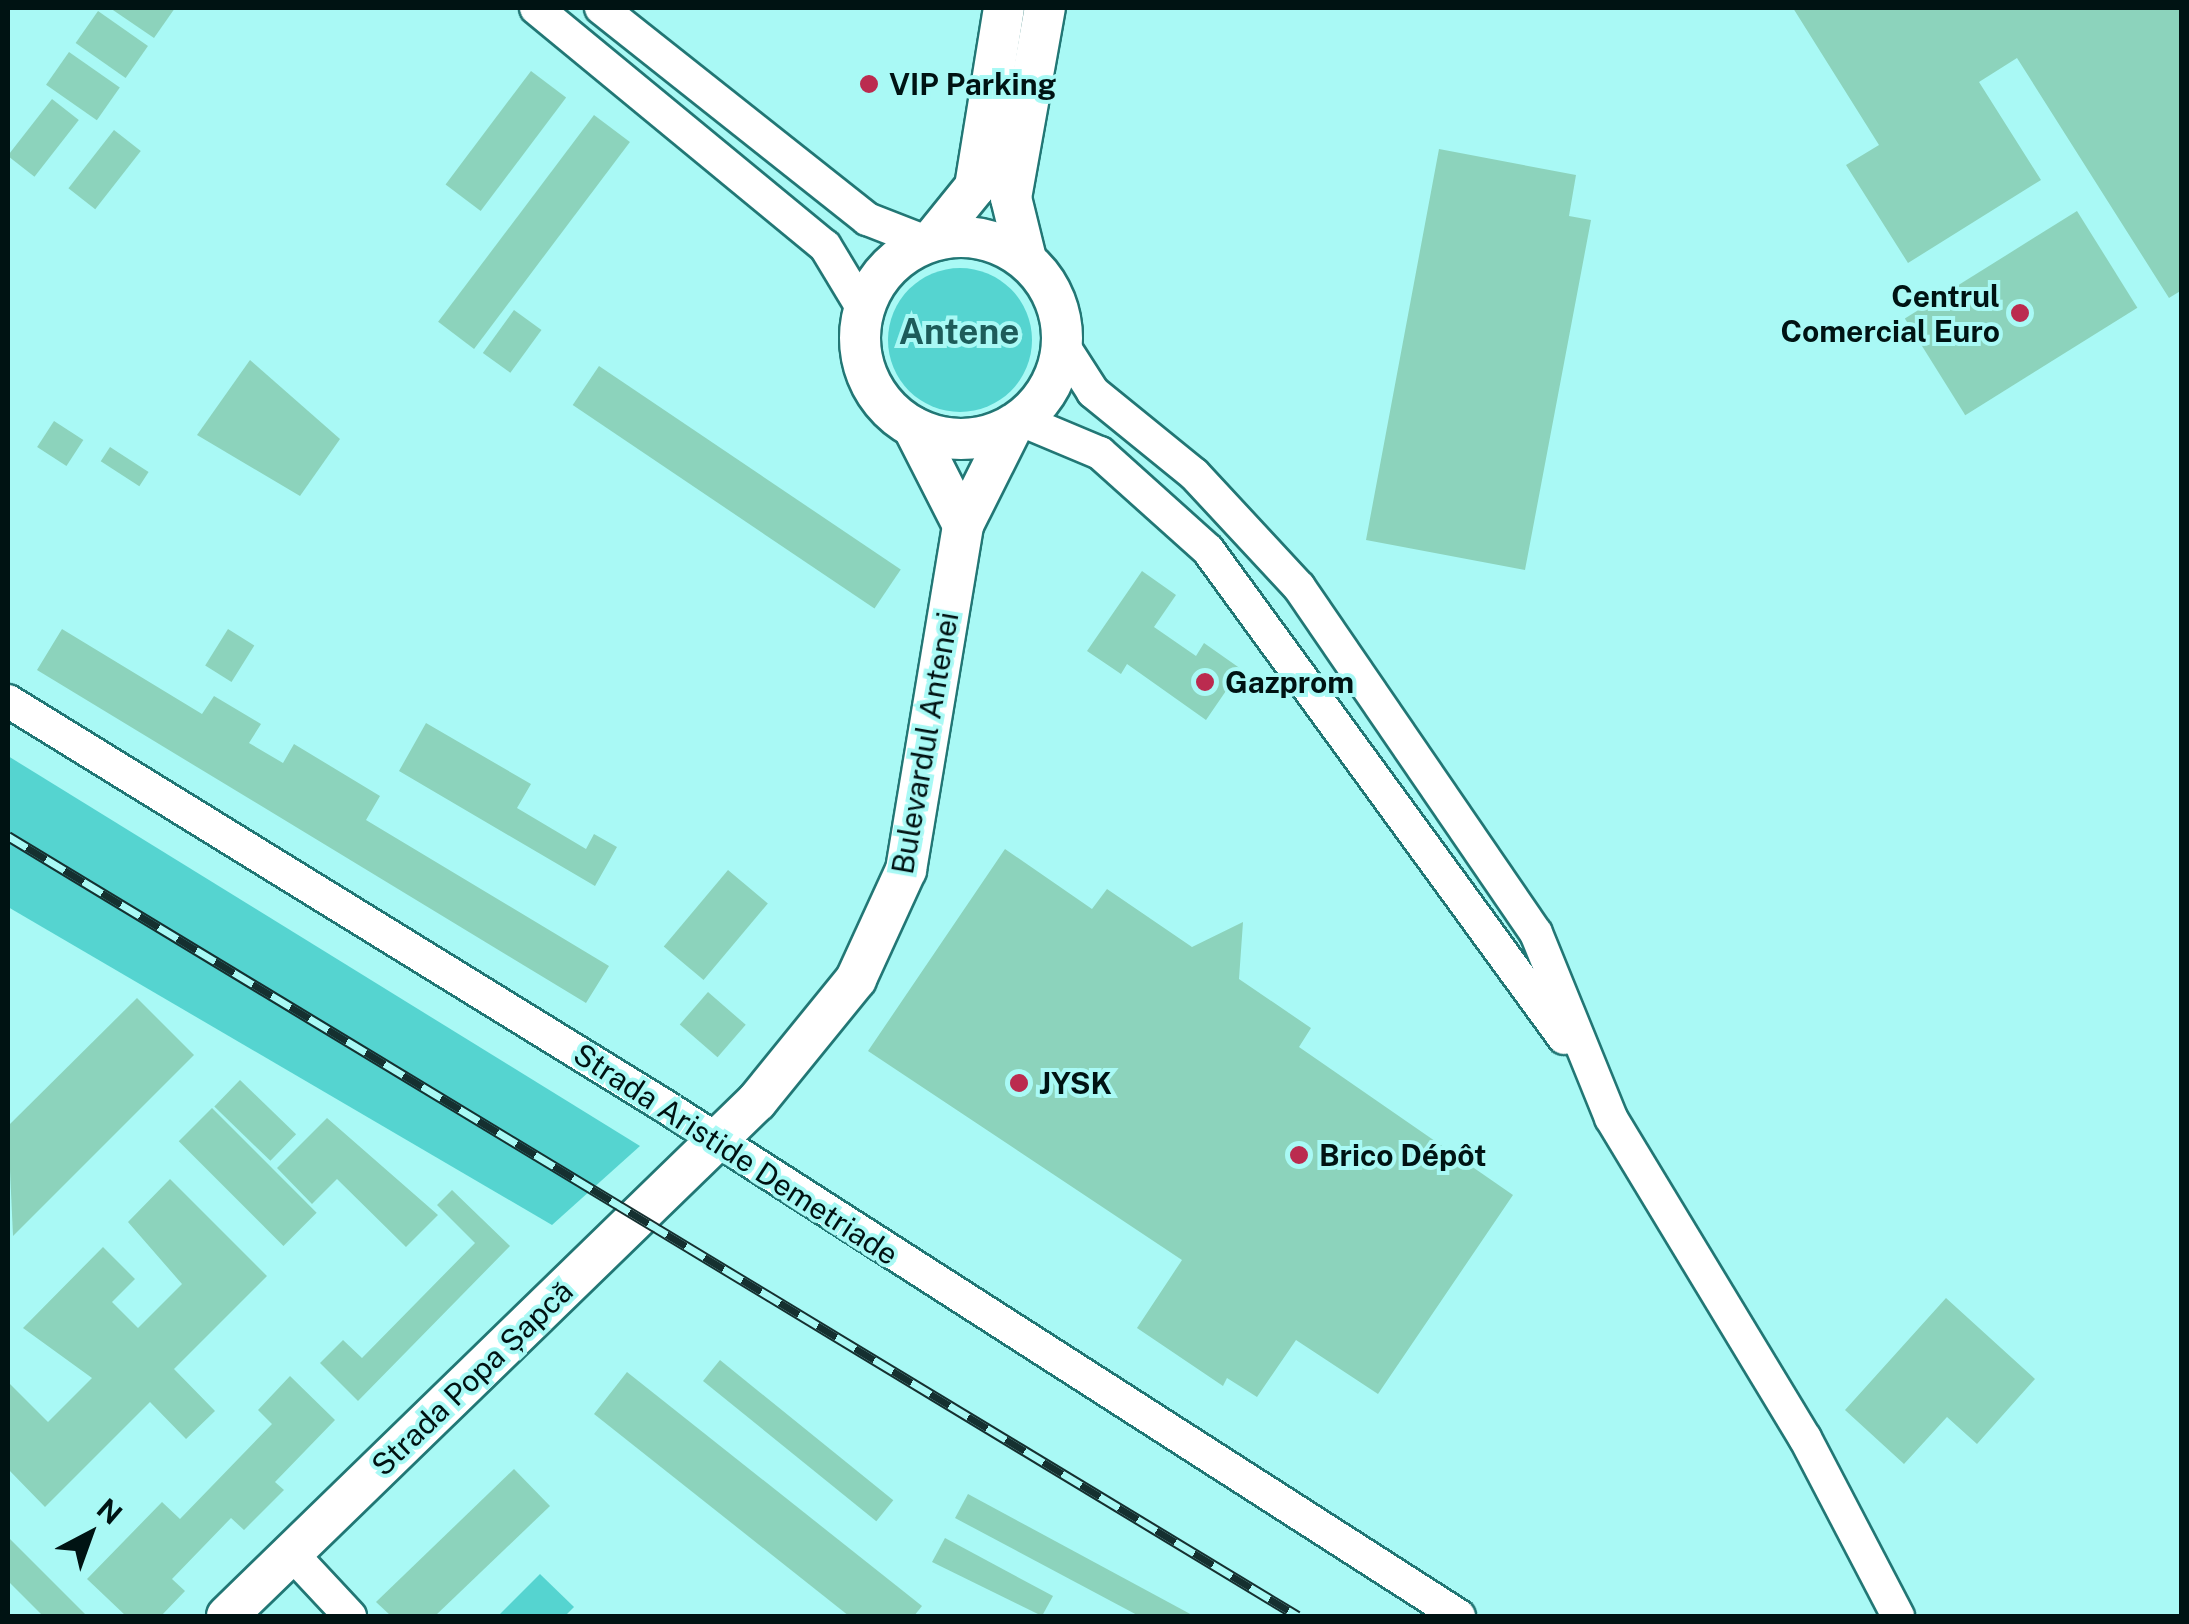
<!DOCTYPE html>
<meta charset="utf-8">
<style>
body{margin:0}
#map{position:relative;width:2189px;height:1624px;overflow:hidden;background:#a9f9f5;font-family:"Public Sans",sans-serif}
div>[style]{position:absolute}
.green>*{inset:0;background:#55d4d0}
.round{border-radius:50%}
.building>*{inset:0;background:#8cd3bc;transform-origin:0 0}
.roads{filter:drop-shadow(2px 0 #227775) drop-shadow(-2px 0 #227775) drop-shadow(0 2px #227775) drop-shadow(0 -2px #227775)}
.minor>*{height:32px;margin:-16px;padding:0 16px;transform-origin:16px;border-radius:16px;background:#fff}
.major>*{height:40px;margin:-20px;padding:0 20px;transform-origin:20px;border-radius:20px;background:#fff}
.major>.ring{margin:-20px;padding:0;box-sizing:content-box;background:none;border:40px solid #fff;border-radius:50%}
.rail>*{height:11px;margin-top:-5.5px;transform-origin:0;background:repeating-linear-gradient(90deg,#a9f9f5 0 22px,#153030 0 44px);box-sizing:border-box;border-block:2px solid #153030}
.dots>*{width:28px;height:28px;translate:-50% -50%;box-sizing:border-box;border:5px solid #a9f9f5;border-radius:50%}
span{translate:-50% -50%;white-space:nowrap;text-align:center;line-height:1.15;-webkit-text-stroke:8px #a9f9f5;paint-order:stroke}
.poi-label{font-size:30px;color:#001313;font-weight:700}
.left{translate:0 -50%;text-align:left}
.right{translate:-100% -50%;text-align:right}
.street-label{font-size:30px;color:#001313}
.quarter-label{font-size:35px;color:#1d5c5a;font-weight:700}
.frame{position:absolute;inset:0;border:10px solid #001313;pointer-events:none}
.north{position:absolute;left:40px;top:1484px;width:100px;height:100px;-webkit-text-stroke:8px #a9f9f5;paint-order:stroke;rotate:41deg;font-size:28px;font-weight:700;line-height:40px;text-align:center;color:#001313}
.north::after{content:'';display:block;margin:auto;width:35px;height:45px;background:#001313;clip-path:polygon(50% 0,100% 100%,50% 72%,0 100%)}
</style>
<div id="map">
<div class="green">
<div class="round" style="left:888px;top:268px;width:144px;height:144px"></div>
<div style="clip-path:polygon(8px 756px,640px 1146px,552px 1225px,8px 907px)"></div>
<div style="clip-path:polygon(540px 1574px,574px 1607px,565px 1616px,498px 1616px)"></div>
</div>
<div class="building">
<div style="clip-path:polygon(110px 8px,175px 8px,154px 38px)"></div>
<div style="clip-path:polygon(1793px 8px,2182px 8px,2182px 290px,2169px 298px,2017px 58px,1979px 82px,2041px 180px,1908px 263px,1846px 165px,1879px 145px)"></div>
<div style="left:98px;top:11px;width:61px;height:39px;rotate:35deg"></div>
<div style="left:69px;top:52px;width:62px;height:40px;rotate:35deg"></div>
<div style="left:531px;top:71px;width:44px;height:142px;rotate:37deg"></div>
<div style="left:52px;top:99px;width:34px;height:72px;rotate:38deg"></div>
<div style="left:594px;top:115px;width:45px;height:259px;rotate:37deg"></div>
<div style="left:114px;top:130px;width:34px;height:74px;rotate:38deg"></div>
<div style="clip-path:polygon(1439px 149px,1576px 175px,1569px 216px,1591px 220px,1525px 570px,1366px 540px)"></div>
<div style="left:2077px;top:211px;width:114px;height:203px;rotate:58deg"></div>
<div style="left:514px;top:310px;width:34px;height:53px;rotate:36deg"></div>
<div style="clip-path:polygon(250px 360px,340px 439px,300px 496px,197px 435px)"></div>
<div style="left:599px;top:366px;width:364px;height:47px;rotate:34deg"></div>
<div style="left:54px;top:421px;width:35px;height:31px;rotate:33deg"></div>
<div style="left:110px;top:447px;width:46px;height:17px;rotate:33deg"></div>
<div style="clip-path:polygon(1142px 571px,1176px 595px,1154px 627px,1196px 656px,1204px 643px,1241px 669px,1206px 720px,1127px 664px,1121px 674px,1087px 651px)"></div>
<div style="clip-path:polygon(62px 629px,202px 714px,214px 696px,261px 724px,249px 743px,283px 763px,294px 744px,380px 796px,366px 820px,609px 966px,586px 1003px,37px 670px)"></div>
<div style="left:228px;top:629px;width:31px;height:43px;rotate:32deg"></div>
<div style="clip-path:polygon(426px 723px,531px 784px,517px 808px,586px 849px,594px 834px,617px 847px,595px 886px,399px 771px)"></div>
<div style="clip-path:polygon(1005px 849px,1092px 909px,1107px 889px,1192px 947px,1243px 922px,1239px 979px,1311px 1028px,1299px 1047px,1513px 1195px,1378px 1394px,1296px 1340px,1257px 1397px,1227px 1378px,1223px 1386px,1137px 1328px,1182px 1260px,868px 1051px)"></div>
<div style="left:728px;top:870px;width:52px;height:100px;rotate:40deg"></div>
<div style="left:708px;top:992px;width:50px;height:43px;rotate:41deg"></div>
<div style="clip-path:polygon(137px 998px,194px 1055px,13px 1236px,8px 1126px)"></div>
<div style="left:240px;top:1080px;width:78px;height:37px;rotate:44deg"></div>
<div style="left:212px;top:1108px;width:148px;height:47px;rotate:45deg"></div>
<div style="clip-path:polygon(327px 1118px,438px 1215px,406px 1247px,337px 1179px,312px 1204px,277px 1168px)"></div>
<div style="clip-path:polygon(170px 1179px,267px 1276px,174px 1369px,215px 1411px,186px 1439px,150px 1402px,45px 1507px,8px 1469px,8px 1382px,48px 1422px,92px 1378px,23px 1328px,103px 1247px,135px 1279px,112px 1302px,138px 1328px,182px 1284px,128px 1222px)"></div>
<div style="clip-path:polygon(452px 1190px,510px 1246px,358px 1401px,320px 1363px,343px 1340px,362px 1358px,475px 1243px,437px 1205px)"></div>
<div style="clip-path:polygon(1946px 1298px,2035px 1379px,1977px 1444px,1947px 1417px,1904px 1464px,1845px 1410px)"></div>
<div style="left:720px;top:1360px;width:223px;height:27px;rotate:39deg"></div>
<div style="clip-path:polygon(627px 1372px,922px 1606px,914px 1616px,849px 1616px,594px 1414px)"></div>
<div style="clip-path:polygon(290px 1376px,335px 1420px,275px 1482px,284px 1490px,244px 1530px,231px 1518px,172px 1579px,185px 1591px,161px 1616px,126px 1616px,87px 1579px,162px 1502px,180px 1519px,272px 1424px,258px 1410px)"></div>
<div style="clip-path:polygon(514px 1469px,550px 1506px,435px 1616px,391px 1616px,376px 1602px)"></div>
<div style="clip-path:polygon(968px 1494px,1194px 1616px,1139px 1616px,955px 1518px)"></div>
<div style="clip-path:polygon(8px 1537px,87px 1616px,43px 1616px,8px 1581px)"></div>
<div style="clip-path:polygon(945px 1538px,1053px 1596px,1042px 1616px,932px 1562px)"></div>
</div>
<div class="roads">
<div class="minor">
<div style="left:536px;top:8px;width:374px;rotate:39.5deg"></div>
<div style="left:825px;top:246px;width:74px;rotate:58.9deg"></div>
<div style="left:601px;top:8px;width:340px;rotate:38.4deg"></div>
<div style="left:867px;top:219px;width:63px;rotate:21.3deg"></div>
<div style="left:1063px;top:345px;width:56px;rotate:57.4deg"></div>
<div style="left:1093px;top:392px;width:130px;rotate:39.1deg"></div>
<div style="left:1194px;top:474px;width:154px;rotate:47.1deg"></div>
<div style="left:1299px;top:587px;width:419px;rotate:55.6deg"></div>
<div style="left:1536px;top:933px;width:200px;rotate:67.9deg"></div>
<div style="left:1611px;top:1118px;width:374px;rotate:58.8deg"></div>
<div style="left:1805px;top:1438px;width:201px;rotate:62.4deg"></div>
<div style="left:1021px;top:420px;width:86px;rotate:22.7deg"></div>
<div style="left:1100px;top:453px;width:145px;rotate:41.9deg"></div>
<div style="left:1208px;top:550px;width:604px;rotate:53.89deg"></div>
<div style="left:8px;top:701px;width:770px;rotate:31.67deg"></div>
<div style="left:663px;top:1105px;width:946px;rotate:32.7deg"></div>
<div style="left:292px;top:1554px;width:85px;rotate:46.9deg"></div>
</div>
<div class="major">
<div class="ring" style="left:860px;top:237px;width:162px;height:162px"></div>
<div style="left:932px;top:240px;width:68px;rotate:-50.9deg"></div>
<div style="left:975px;top:187px;width:181px;rotate:-80.8deg"></div>
<div style="left:1026px;top:259px;width:63px;rotate:-103.8deg"></div>
<div style="left:1011px;top:198px;width:193px;rotate:-79.9deg"></div>
<div style="left:913px;top:427px;width:110px;rotate:63deg"></div>
<div style="left:227px;top:1616px;width:739px;rotate:-44.18deg"></div>
<div style="left:757px;top:1101px;width:157px;rotate:-50.9deg"></div>
<div style="left:856px;top:979px;width:120px;rotate:-65.4deg"></div>
<div style="left:906px;top:870px;width:350px;rotate:-80.6deg"></div>
<div style="left:963px;top:525px;width:112px;rotate:-63.4deg"></div>
</div>
</div>
<div class="rail">
<div style="left:8px;top:836px;width:1507px;rotate:31.16deg"></div>
</div>
<div class="dots">
<div style="left:869px;top:84px;background:#bb2b4f"></div>
<div style="left:2020px;top:313px;background:#bb2b4f"></div>
<div style="left:1205px;top:682px;background:#bb2b4f"></div>
<div style="left:1019px;top:1083px;background:#bb2b4f"></div>
<div style="left:1299px;top:1155px;background:#bb2b4f"></div>
</div>
<div class="poi-label">
<span class="left" style="left:889px;top:84px">VIP Parking</span>
<span class="right" style="left:2000px;top:313px">Centrul<br>Comercial Euro</span>
<span class="left" style="left:1225px;top:682px">Gazprom</span>
<span class="left" style="left:1039px;top:1083px">JYSK</span>
<span class="left" style="left:1319px;top:1155px">Brico Dépôt</span>
</div>
<div class="street-label">
<span style="left:925px;top:743px;rotate:-80deg">Bulevardul Antenei</span>
<span style="left:736px;top:1154px;rotate:33deg">Strada Aristide Demetriade</span>
<span style="left:472px;top:1378px;rotate:-44deg">Strada Popa Șapcă</span>
</div>
<div class="quarter-label">
<span style="left:959px;top:332px">Antene</span>
</div>
<div class="frame"></div>
<div class="north">N</div>
</div>
